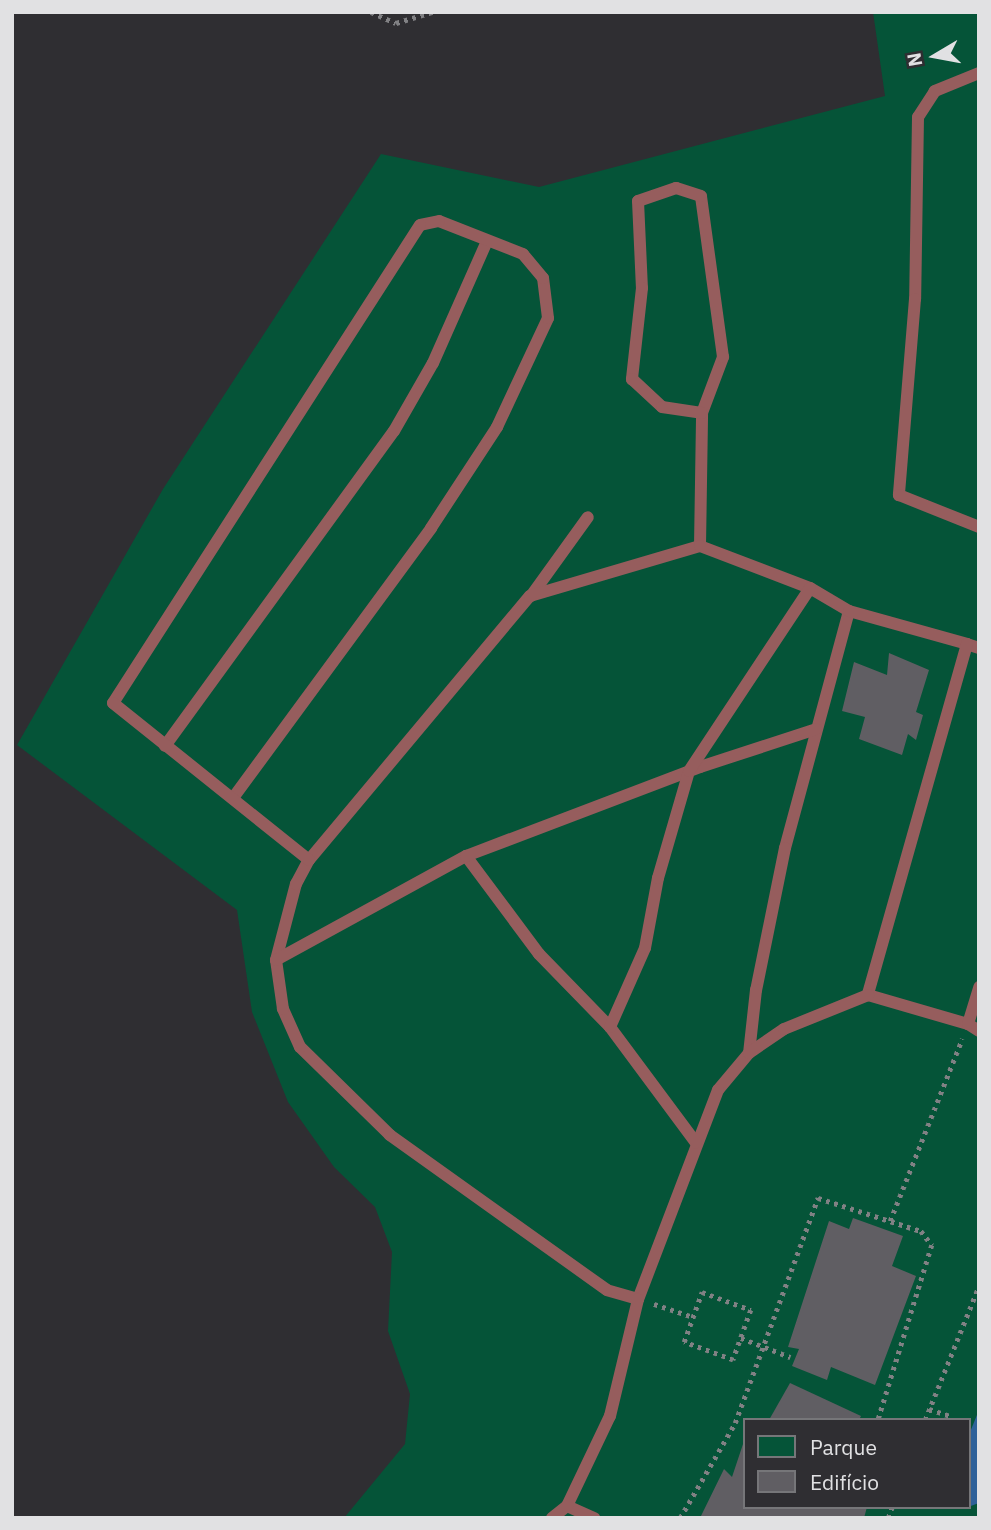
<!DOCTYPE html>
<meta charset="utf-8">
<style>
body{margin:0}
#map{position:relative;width:991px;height:1530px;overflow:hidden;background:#2f2e32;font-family:"IBM Plex Sans",sans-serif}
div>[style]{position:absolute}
.green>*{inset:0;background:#055438}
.water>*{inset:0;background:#2f6199}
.building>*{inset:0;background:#605e63}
.path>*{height:4.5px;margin-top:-2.25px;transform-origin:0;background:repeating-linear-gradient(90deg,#818184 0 3.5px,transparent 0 8.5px)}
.lane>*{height:12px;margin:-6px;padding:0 6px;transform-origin:6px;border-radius:6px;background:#965d5d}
span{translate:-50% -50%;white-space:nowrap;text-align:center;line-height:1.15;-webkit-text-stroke:7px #2f2e32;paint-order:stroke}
.frame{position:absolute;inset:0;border:14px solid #e1e1e3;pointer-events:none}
.legend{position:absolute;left:743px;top:1418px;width:228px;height:91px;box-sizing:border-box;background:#2f2e32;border:2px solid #767679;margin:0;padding:9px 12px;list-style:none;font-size:21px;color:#e1e1e3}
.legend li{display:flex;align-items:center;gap:14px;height:35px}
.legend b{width:35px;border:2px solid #767679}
.north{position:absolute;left:900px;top:21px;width:70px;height:70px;-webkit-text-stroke:5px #2f2e32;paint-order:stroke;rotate:260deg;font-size:19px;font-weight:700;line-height:28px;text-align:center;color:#e1e1e3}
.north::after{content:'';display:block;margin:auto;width:24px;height:32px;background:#e1e1e3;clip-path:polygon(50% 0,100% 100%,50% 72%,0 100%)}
</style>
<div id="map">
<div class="green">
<div style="clip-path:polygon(evenodd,873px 12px,979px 12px,979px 1518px,344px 1518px,405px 1444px,410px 1394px,388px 1331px,392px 1252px,375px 1207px,334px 1167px,288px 1102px,252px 1012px,237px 910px,17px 745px,163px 489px,381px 154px,539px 187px,885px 96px,873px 12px,744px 1420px,968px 1420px,968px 1507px,744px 1507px,744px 1420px)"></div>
</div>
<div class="water">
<div style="clip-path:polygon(979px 1410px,979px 1503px,968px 1507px,968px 1437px)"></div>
</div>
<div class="building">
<div style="clip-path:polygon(889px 653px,929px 670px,916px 712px,923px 715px,916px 740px,908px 734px,902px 755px,859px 739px,865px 717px,842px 711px,854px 662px,887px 675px)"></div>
<div style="clip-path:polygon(853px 1218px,903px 1236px,892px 1266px,916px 1276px,875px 1385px,831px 1367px,827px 1380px,792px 1366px,799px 1349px,788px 1347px,829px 1221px,849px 1229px)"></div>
<div style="clip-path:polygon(790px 1383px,861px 1416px,859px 1420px,769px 1420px)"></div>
<div style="clip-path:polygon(744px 1441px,744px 1507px,867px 1507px,864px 1518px,700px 1518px,724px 1469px,732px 1477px)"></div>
</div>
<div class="path">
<div style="left:371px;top:12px;width:27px;rotate:24deg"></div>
<div style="left:396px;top:23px;width:39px;rotate:-17deg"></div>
<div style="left:890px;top:1221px;width:196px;rotate:-68.4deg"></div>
<div style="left:702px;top:1292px;width:52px;rotate:20.2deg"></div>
<div style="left:751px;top:1310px;width:53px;rotate:109.8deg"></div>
<div style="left:733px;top:1360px;width:52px;rotate:-159.8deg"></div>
<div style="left:684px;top:1342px;width:53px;rotate:-70.2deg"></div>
<div style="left:654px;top:1304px;width:41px;rotate:18.4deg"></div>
<div style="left:741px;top:1338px;width:53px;rotate:21.2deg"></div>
<div style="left:929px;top:1409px;width:22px;rotate:18deg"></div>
<div style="left:925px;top:1420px;width:144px;rotate:-68.1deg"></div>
<div style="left:680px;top:1518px;width:110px;rotate:-59.9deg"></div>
<div style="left:735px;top:1423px;width:240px;rotate:-69.8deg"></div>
<div style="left:818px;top:1198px;width:108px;rotate:17.8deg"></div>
<div style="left:921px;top:1231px;width:18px;rotate:52deg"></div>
<div style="left:932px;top:1245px;width:183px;rotate:107.1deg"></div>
<div style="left:888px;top:1518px;width:12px;rotate:-70deg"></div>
</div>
<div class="lane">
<div style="left:979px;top:73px;width:48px;rotate:157.8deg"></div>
<div style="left:935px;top:91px;width:31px;rotate:123deg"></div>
<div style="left:918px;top:117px;width:182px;rotate:90.9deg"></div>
<div style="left:915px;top:299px;width:197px;rotate:94.7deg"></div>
<div style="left:899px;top:495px;width:86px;rotate:21.8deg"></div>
<div style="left:700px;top:546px;width:133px;rotate:-89.1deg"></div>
<div style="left:702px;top:413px;width:60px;rotate:-69.4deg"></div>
<div style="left:723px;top:357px;width:162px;rotate:-97.8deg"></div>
<div style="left:701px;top:196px;width:26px;rotate:-162deg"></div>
<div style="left:676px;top:188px;width:40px;rotate:161.1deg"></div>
<div style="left:638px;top:201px;width:87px;rotate:87.4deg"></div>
<div style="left:642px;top:288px;width:92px;rotate:96.3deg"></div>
<div style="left:632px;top:379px;width:41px;rotate:43deg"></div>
<div style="left:662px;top:407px;width:40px;rotate:8.5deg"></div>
<div style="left:531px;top:596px;width:97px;rotate:-54.2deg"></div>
<div style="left:849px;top:611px;width:245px;rotate:105.1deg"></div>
<div style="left:785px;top:848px;width:145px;rotate:101.5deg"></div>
<div style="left:756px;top:990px;width:63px;rotate:96.3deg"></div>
<div style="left:749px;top:1053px;width:48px;rotate:130deg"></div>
<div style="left:718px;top:1090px;width:224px;rotate:110.9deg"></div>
<div style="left:638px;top:1299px;width:32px;rotate:-164deg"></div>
<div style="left:607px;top:1290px;width:267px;rotate:-144.5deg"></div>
<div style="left:390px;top:1135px;width:126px;rotate:-135.6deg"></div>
<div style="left:300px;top:1047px;width:42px;rotate:-114.1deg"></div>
<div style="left:283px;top:1009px;width:49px;rotate:-98.1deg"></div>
<div style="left:276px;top:960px;width:79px;rotate:-75.3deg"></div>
<div style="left:296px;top:884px;width:27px;rotate:-62deg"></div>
<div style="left:309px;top:860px;width:344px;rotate:-50.1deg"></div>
<div style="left:530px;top:596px;width:177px;rotate:-16.4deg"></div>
<div style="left:700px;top:546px;width:118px;rotate:20.9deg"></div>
<div style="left:810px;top:588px;width:45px;rotate:30.5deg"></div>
<div style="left:849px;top:611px;width:123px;rotate:15.6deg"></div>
<div style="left:979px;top:648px;width:13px;rotate:-162deg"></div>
<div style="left:967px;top:644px;width:365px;rotate:105.8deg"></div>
<div style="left:868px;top:995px;width:104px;rotate:16.2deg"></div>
<div style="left:968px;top:1024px;width:13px;rotate:32deg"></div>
<div style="left:165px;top:746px;width:389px;rotate:-54deg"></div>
<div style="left:394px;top:431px;width:78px;rotate:-60.2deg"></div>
<div style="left:433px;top:363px;width:133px;rotate:-66.1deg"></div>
<div style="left:233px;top:798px;width:335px;rotate:-53.7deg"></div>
<div style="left:431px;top:528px;width:121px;rotate:-56.8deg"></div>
<div style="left:497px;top:427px;width:120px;rotate:-64.9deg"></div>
<div style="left:548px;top:318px;width:40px;rotate:-97.1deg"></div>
<div style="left:543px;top:278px;width:31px;rotate:-130deg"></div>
<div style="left:523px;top:254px;width:90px;rotate:-158.6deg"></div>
<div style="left:439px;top:221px;width:19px;rotate:168deg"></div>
<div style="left:420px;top:225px;width:568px;rotate:122.71deg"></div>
<div style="left:113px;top:703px;width:251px;rotate:38.7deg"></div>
<div style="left:466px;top:856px;width:122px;rotate:53.3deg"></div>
<div style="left:539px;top:954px;width:102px;rotate:45.8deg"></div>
<div style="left:610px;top:1027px;width:144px;rotate:53.4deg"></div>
<div style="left:276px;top:960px;width:217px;rotate:-28.7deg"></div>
<div style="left:466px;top:856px;width:250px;rotate:-20.8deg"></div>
<div style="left:700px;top:767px;width:122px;rotate:-18.1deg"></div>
<div style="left:968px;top:1024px;width:39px;rotate:-73deg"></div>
<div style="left:610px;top:1027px;width:86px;rotate:-66.1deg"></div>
<div style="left:645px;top:948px;width:71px;rotate:-79.5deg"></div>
<div style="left:658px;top:878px;width:111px;rotate:-73.8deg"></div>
<div style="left:689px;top:771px;width:219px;rotate:-56.5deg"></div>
<div style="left:749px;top:1053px;width:42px;rotate:-34.4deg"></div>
<div style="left:784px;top:1029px;width:91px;rotate:-22deg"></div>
<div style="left:567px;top:1506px;width:30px;rotate:24deg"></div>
<div style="left:552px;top:1518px;width:19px;rotate:-39deg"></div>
<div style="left:567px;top:1506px;width:100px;rotate:-64.5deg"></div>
<div style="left:610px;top:1416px;width:120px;rotate:-76.5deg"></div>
</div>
<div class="frame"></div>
<ul class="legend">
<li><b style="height:19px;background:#055438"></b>Parque</li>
<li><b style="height:19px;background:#605e63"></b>Edifício</li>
</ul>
<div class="north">N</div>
</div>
